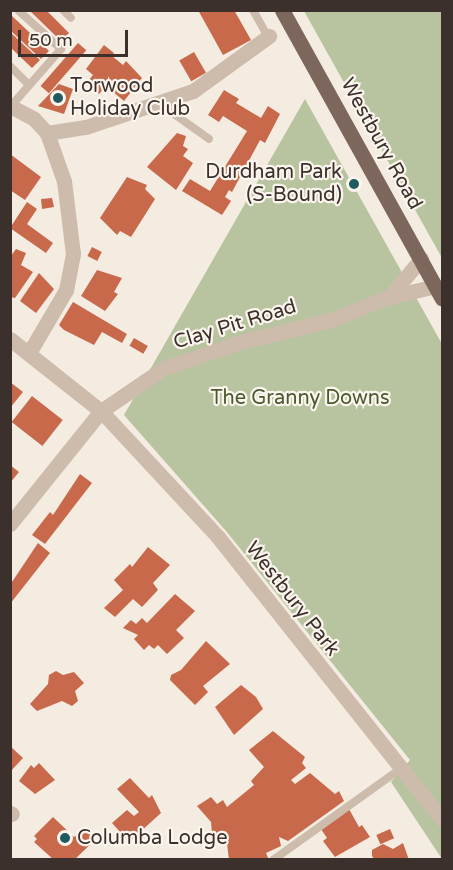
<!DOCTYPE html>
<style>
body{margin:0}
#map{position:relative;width:453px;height:870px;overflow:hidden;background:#f4ebe1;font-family:"Varela Round",sans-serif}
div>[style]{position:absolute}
.green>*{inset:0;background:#b8c4a0}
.building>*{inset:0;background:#c8694b;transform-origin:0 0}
.lane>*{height:8px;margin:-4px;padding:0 4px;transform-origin:4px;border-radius:4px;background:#cdbbac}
.street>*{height:15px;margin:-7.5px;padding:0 7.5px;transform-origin:7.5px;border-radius:7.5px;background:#cdbbac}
.primary>*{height:15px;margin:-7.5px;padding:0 7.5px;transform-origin:7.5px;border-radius:7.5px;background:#7d675c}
.dots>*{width:16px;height:16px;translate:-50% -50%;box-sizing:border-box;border:3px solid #fbf5ee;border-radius:50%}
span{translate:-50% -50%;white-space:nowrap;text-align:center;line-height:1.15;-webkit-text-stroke:4.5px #fbf5ee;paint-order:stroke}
.poi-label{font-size:20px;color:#3b302b}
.left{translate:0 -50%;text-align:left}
.right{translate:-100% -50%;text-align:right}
.street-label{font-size:20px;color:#3b302b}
.park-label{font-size:20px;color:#4a5a2e}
.frame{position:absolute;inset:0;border:12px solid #3b302b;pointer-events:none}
.scale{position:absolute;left:18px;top:30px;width:110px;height:27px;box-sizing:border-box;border:3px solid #3b302b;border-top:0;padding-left:8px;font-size:18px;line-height:21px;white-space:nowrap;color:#3b302b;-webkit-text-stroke:4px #fbf5ee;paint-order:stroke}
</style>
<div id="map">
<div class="green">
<div style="clip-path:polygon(304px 11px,442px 11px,442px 258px)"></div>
<div style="clip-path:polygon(305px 99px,442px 344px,442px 859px,391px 782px,410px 760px,226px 531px,124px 415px)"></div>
</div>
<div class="building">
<div style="clip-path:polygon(29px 10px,46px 10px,69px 33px,61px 41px)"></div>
<div style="clip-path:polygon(198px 10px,234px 10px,251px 40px,223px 55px)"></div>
<div style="clip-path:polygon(10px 14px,49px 51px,41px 59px,10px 30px)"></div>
<div style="clip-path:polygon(10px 32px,40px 60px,32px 68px,10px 47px)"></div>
<div style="left:78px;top:43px;width:11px;height:57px;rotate:41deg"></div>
<div style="clip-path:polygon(104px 45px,114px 53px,112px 56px,123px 65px,126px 61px,142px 78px,124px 101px,106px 86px,99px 94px,86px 84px,93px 75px,86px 69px)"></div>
<div style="left:194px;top:52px;width:24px;height:17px;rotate:60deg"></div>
<div style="clip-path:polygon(59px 84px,73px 89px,64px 114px,38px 106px)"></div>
<div style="clip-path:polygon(224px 90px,239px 99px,236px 103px,261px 118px,268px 106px,280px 114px,265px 143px,260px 140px,232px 192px,229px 190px,225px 197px,231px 201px,222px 215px,182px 191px,190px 179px,210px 191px,247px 131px,223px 116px,219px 122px,208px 115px)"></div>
<div style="clip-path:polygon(177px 133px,186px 136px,183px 146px,188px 149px,183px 156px,193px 163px,176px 190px,147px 167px)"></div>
<div style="clip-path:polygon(10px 154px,41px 177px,25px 200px,10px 190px)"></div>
<div style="clip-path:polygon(127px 177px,147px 185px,145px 189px,155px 199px,131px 237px,120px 231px,117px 235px,100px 218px)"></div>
<div style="clip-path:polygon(52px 198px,54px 207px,42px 209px,41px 199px)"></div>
<div style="clip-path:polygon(27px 202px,37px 209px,27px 224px,53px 243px,46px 253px,10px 228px)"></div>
<div style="left:92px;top:247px;width:11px;height:10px;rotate:27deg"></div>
<div style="clip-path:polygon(16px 249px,26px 253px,21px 265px,33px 272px,15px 298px,10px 297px,10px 257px)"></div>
<div style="clip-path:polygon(97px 270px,122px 278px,114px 292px,118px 294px,105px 311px,81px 296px)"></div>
<div style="clip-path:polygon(39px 273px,54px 289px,36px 313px,20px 301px)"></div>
<div style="clip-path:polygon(73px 302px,127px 334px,122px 343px,102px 332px,94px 345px,64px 330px,59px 325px)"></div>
<div style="left:134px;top:338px;width:16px;height:9px;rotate:30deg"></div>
<div style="clip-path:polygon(10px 382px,23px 392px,10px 408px)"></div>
<div style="left:32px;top:396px;width:39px;height:33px;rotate:38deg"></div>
<div style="clip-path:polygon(10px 465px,19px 472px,10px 483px)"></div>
<div style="clip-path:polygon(80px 474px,92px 483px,45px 544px,32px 535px,50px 512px,53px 515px)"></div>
<div style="clip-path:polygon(38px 543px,50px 553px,10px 604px,10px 585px)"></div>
<div style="clip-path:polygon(148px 547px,170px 565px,153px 583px,158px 590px,142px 607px,133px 599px,115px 617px,104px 608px,123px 590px,114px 580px,130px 564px,132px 567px)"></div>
<div style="clip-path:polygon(175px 594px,195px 611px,176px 630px,184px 638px,167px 654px,158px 645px,154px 649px,149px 645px,144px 650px,134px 639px,138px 635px,123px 628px,131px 620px,136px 624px,142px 618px,147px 623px)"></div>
<div style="clip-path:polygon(206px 641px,230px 664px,203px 686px,208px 692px,195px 705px,170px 680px,171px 675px,181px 670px)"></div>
<div style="clip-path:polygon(56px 671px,63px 675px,74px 672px,84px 683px,75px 691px,78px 701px,72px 706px,62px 701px,37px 711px,30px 704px,48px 684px,49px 675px)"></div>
<div style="clip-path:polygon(241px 685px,256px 697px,263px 709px,234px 735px,215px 707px)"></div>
<div style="clip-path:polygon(273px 731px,305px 757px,302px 763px,306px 768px,291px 780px,295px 784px,310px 773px,335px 794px,339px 791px,344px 801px,288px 841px,279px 837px,281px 846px,266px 853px,269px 860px,229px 860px,227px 843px,221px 834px,212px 833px,211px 822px,197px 806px,211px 797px,217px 804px,223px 800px,227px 807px,254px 785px,251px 781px,264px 767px,249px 750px)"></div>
<div style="clip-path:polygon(10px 746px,23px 758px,10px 772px)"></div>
<div style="clip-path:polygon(39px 763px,55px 780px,35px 794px,19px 781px,31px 765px,34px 768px)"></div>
<div style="clip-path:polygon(130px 778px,149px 798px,152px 795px,161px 813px,129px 842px,112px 823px,127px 810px,134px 816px,139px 812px,117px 789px)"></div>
<div style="clip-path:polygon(349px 809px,359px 827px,362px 825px,370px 837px,335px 857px,323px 841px,327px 838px,321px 829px)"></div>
<div style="clip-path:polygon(53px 817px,74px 837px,85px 828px,95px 840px,74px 860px,54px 860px,34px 842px,37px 839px,34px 836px)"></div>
<div style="left:390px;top:829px;width:10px;height:15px;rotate:66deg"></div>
<div style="clip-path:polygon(403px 843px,409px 860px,375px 860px,372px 856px,372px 850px,383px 844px,393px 849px)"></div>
</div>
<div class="lane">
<div style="left:63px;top:10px;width:11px;rotate:45deg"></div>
<div style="left:253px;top:10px;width:31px;rotate:61deg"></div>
<div style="left:10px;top:66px;width:27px;rotate:45deg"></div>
<div style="left:160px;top:104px;width:60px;rotate:35.5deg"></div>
<div style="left:11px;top:106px;width:76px;rotate:-48.7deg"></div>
<div style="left:61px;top:49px;width:57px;rotate:-137.9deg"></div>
<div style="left:273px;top:860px;width:156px;rotate:-35.6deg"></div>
</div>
<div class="street">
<div style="left:10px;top:106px;width:27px;rotate:28deg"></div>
<div style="left:34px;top:119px;width:19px;rotate:47deg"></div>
<div style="left:47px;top:133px;width:39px;rotate:-9deg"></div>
<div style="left:86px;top:127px;width:113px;rotate:-18.6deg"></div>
<div style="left:193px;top:91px;width:94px;rotate:-35.9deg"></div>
<div style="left:389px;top:297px;width:50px;rotate:-49.9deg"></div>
<div style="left:10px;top:339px;width:116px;rotate:38.4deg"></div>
<div style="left:101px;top:411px;width:172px;rotate:47.1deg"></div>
<div style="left:218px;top:537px;width:361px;rotate:51.6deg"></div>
<div style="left:29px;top:353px;width:73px;rotate:-59.6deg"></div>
<div style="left:66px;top:290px;width:37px;rotate:-79deg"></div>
<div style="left:73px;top:254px;width:74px;rotate:-97deg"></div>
<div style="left:64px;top:181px;width:51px;rotate:-109.5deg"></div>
<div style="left:10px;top:524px;width:145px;rotate:-51.2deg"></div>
<div style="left:101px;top:411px;width:76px;rotate:-34.3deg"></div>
<div style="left:164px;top:368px;width:81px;rotate:-18.7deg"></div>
<div style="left:241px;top:342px;width:92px;rotate:-13.9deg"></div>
<div style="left:330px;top:320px;width:63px;rotate:-21.3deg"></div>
<div style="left:389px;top:297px;width:48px;rotate:-13.2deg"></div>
<div style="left:10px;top:813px;width:2px;rotate:27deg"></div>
</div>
<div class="primary">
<div style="left:282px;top:10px;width:330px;rotate:61deg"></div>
</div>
<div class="dots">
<div style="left:58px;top:98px;background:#1f5a5e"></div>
<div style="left:354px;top:184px;background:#1f5a5e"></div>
<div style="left:65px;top:838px;background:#1f5a5e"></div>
</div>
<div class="poi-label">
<span class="left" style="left:70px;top:98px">Torwood<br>Holiday Club</span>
<span class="right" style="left:342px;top:184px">Durdham Park<br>(S-Bound)</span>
<span class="left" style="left:77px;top:838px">Columba Lodge</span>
</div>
<div class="street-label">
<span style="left:381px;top:144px;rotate:61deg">Westbury Road</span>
<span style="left:235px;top:325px;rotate:-17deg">Clay Pit Road</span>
<span style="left:292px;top:599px;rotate:52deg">Westbury Park</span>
</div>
<div class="park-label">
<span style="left:300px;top:398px">The Granny Downs</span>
</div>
<div class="frame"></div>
<div class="scale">50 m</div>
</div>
